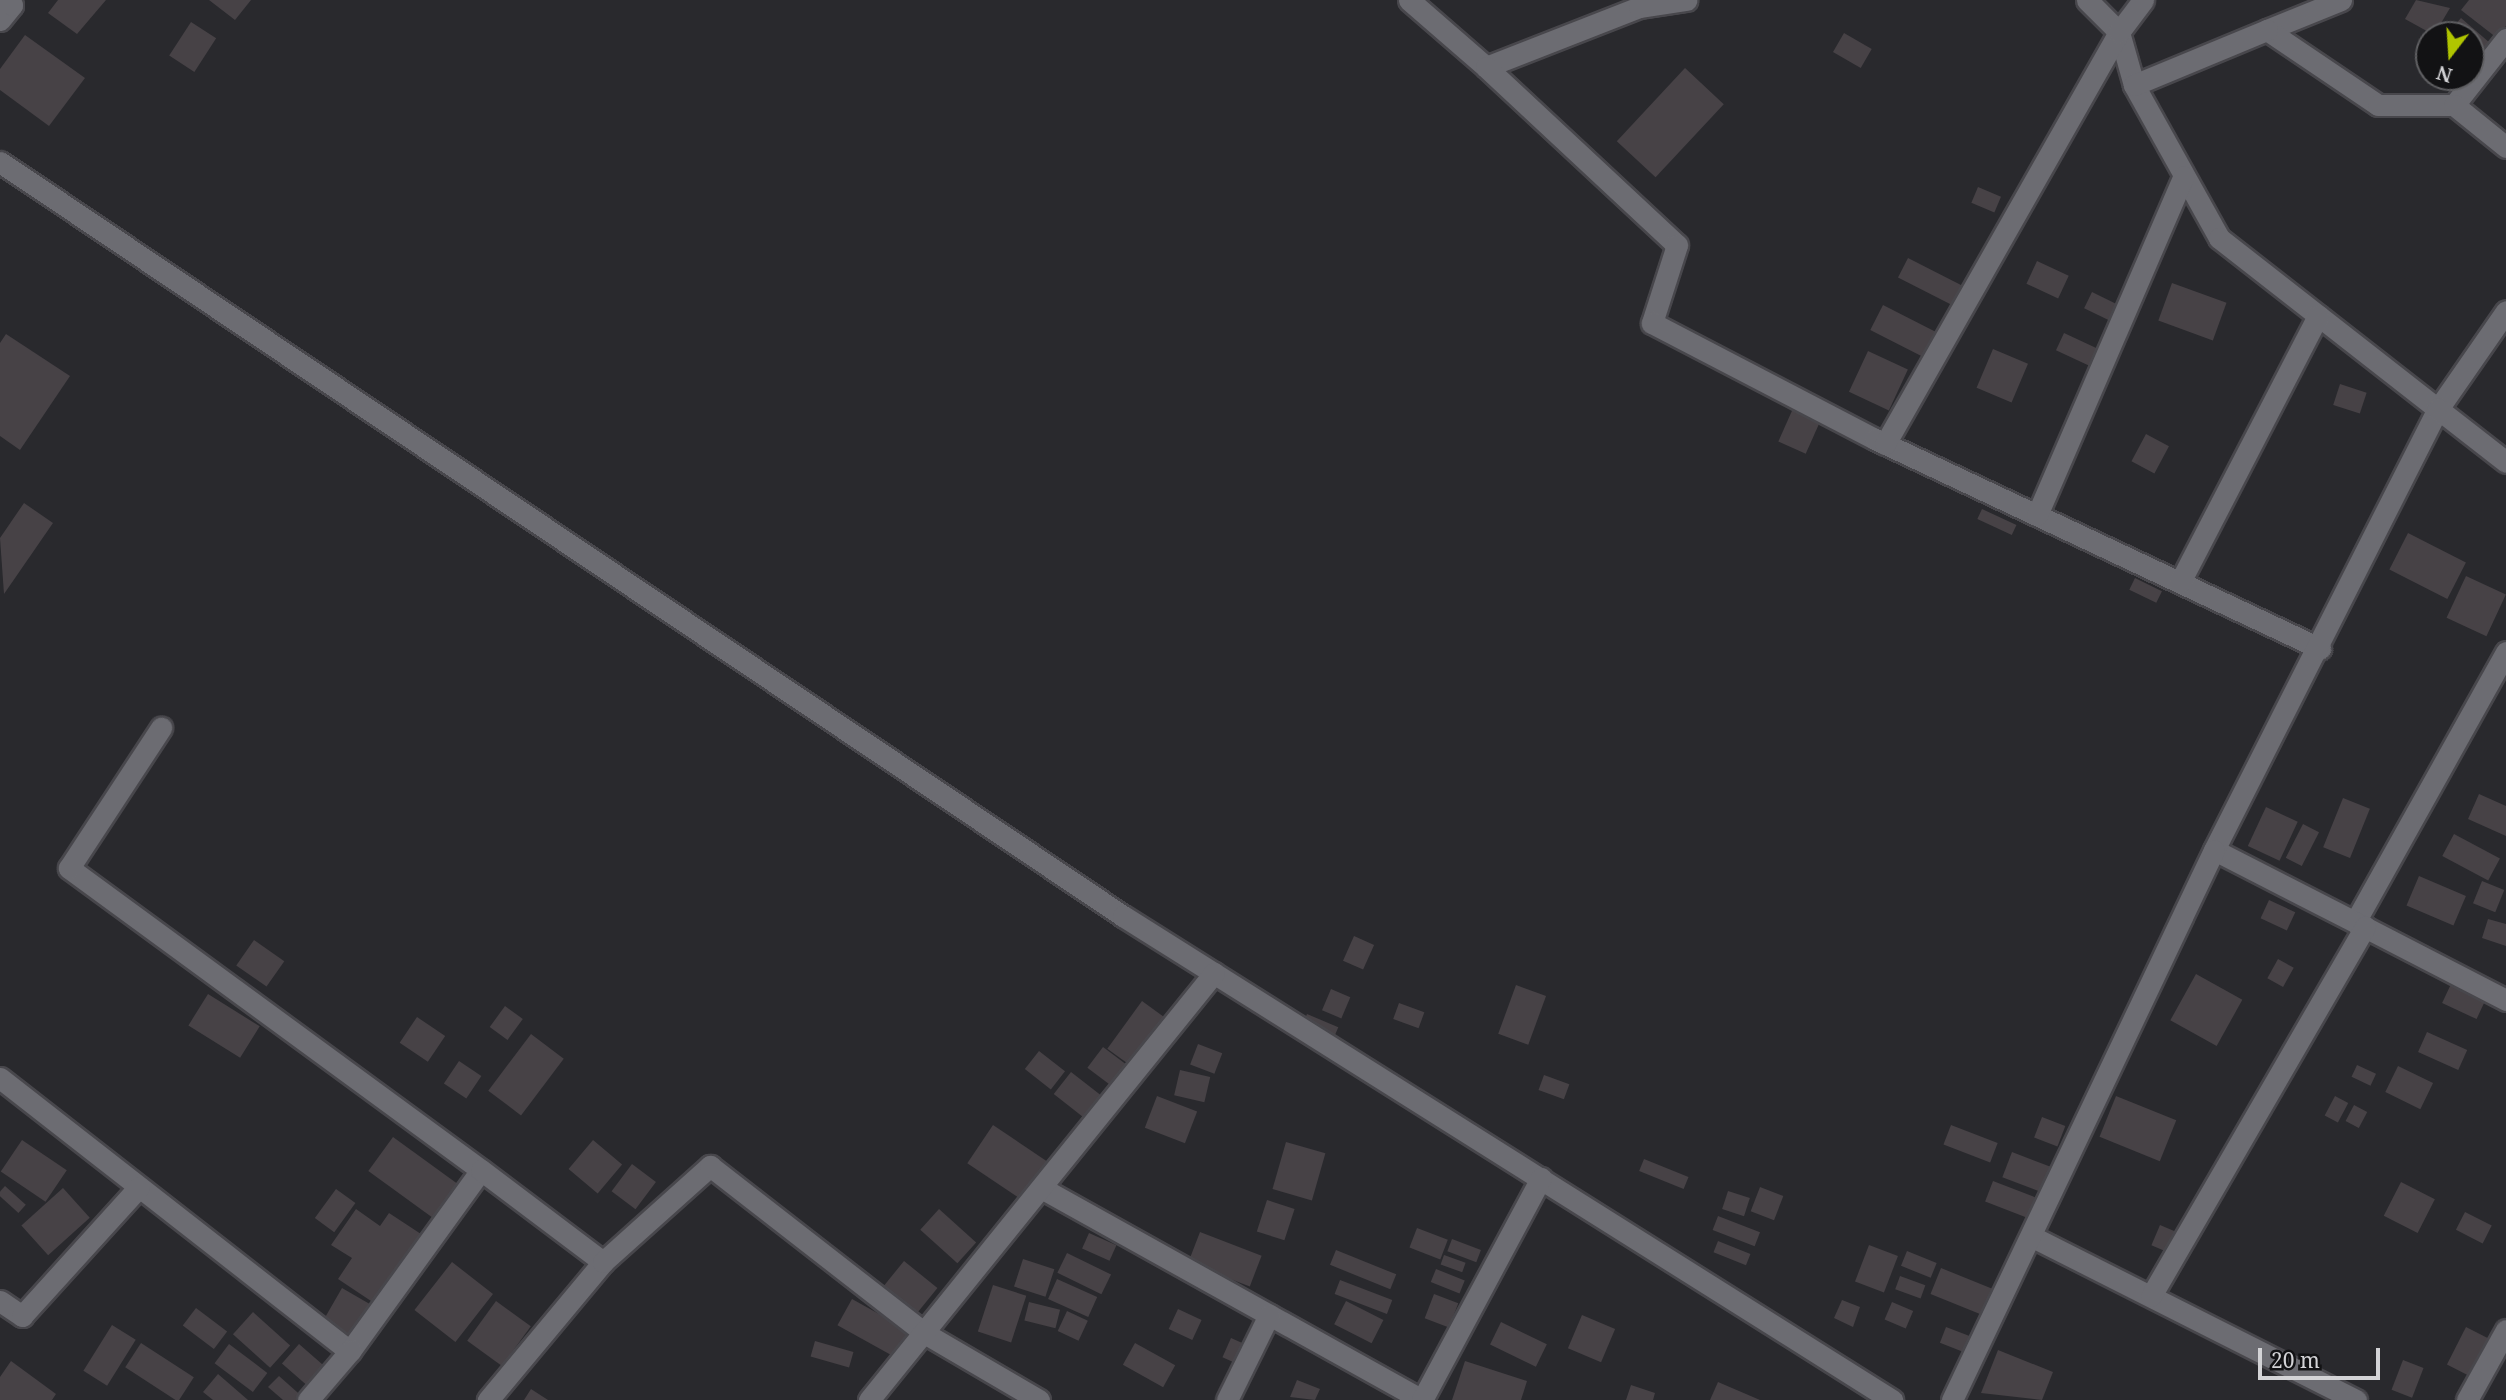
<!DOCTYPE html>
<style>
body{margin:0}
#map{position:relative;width:2506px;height:1400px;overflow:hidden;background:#29292d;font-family:"Noto Serif",serif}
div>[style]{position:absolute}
.building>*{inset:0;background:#474246;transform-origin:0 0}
.roads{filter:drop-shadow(2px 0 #48474c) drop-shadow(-2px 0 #48474c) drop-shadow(0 2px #48474c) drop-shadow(0 -2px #48474c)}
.minor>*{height:21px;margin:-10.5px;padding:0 10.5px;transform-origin:10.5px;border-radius:10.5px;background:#6c6c72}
span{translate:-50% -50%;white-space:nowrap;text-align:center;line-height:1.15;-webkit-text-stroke:6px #121214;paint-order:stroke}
.north{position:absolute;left:2415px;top:21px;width:70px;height:70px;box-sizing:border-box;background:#121214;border:2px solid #5f5f62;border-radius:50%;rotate:197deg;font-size:19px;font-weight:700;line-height:28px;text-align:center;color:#d3d3d6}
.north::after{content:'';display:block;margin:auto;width:24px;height:32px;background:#b0c500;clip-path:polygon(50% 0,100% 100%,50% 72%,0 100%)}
.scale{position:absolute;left:2258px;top:1348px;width:122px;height:32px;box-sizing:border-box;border:4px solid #d3d3d6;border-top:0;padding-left:9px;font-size:21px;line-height:24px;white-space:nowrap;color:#d3d3d6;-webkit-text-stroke:5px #121214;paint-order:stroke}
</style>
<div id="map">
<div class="building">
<div style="clip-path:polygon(58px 0,106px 0,77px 34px,48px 13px)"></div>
<div style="clip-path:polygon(209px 0,251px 0,235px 20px)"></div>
<div style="clip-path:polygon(2416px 0,2450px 8px,2434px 35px,2405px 19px)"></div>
<div style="clip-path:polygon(2469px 0,2506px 0,2506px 26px,2497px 38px,2461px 10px)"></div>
<div style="clip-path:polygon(2461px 18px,2490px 43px,2473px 63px,2471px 35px,2446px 35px)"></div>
<div style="left:191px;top:22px;width:30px;height:40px;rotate:33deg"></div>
<div style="left:1844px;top:33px;width:32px;height:22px;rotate:30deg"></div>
<div style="clip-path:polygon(25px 35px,85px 78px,49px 126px,0 90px,0 69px)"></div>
<div style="left:1685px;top:68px;width:53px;height:100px;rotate:43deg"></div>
<div style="left:1978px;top:187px;width:25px;height:17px;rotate:23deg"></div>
<div style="left:1908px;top:258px;width:60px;height:22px;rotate:27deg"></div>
<div style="left:2037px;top:261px;width:35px;height:25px;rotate:25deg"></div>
<div style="left:2172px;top:283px;width:58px;height:40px;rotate:20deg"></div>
<div style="left:2092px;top:292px;width:34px;height:18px;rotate:26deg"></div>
<div style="left:1883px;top:305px;width:60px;height:28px;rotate:27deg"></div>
<div style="left:2064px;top:333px;width:45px;height:19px;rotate:25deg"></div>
<div style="clip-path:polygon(6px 334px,70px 376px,20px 450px,0 436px,0 343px)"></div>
<div style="left:1993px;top:349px;width:38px;height:42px;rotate:23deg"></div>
<div style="left:1868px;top:351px;width:44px;height:45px;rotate:25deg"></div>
<div style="left:2340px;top:384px;width:28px;height:22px;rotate:18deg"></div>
<div style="left:1795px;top:404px;width:30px;height:41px;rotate:24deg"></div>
<div style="left:2146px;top:434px;width:26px;height:31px;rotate:28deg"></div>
<div style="clip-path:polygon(24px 503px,53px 523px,4px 594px,0 538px)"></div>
<div style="left:1982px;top:509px;width:38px;height:11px;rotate:25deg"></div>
<div style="left:2408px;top:533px;width:65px;height:41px;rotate:27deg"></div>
<div style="left:2466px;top:576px;width:44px;height:46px;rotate:25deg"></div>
<div style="left:2135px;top:578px;width:30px;height:13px;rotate:26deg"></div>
<div style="clip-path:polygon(2479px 794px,2506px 806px,2506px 836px,2468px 819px)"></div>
<div style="left:2343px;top:798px;width:29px;height:53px;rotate:22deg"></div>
<div style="left:2266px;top:807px;width:35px;height:43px;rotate:25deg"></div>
<div style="left:2303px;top:824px;width:18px;height:38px;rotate:27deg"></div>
<div style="left:2454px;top:834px;width:52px;height:25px;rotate:28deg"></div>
<div style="left:2419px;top:876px;width:51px;height:32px;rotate:23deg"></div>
<div style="left:2482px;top:881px;width:24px;height:24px;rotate:22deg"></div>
<div style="left:2269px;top:900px;width:29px;height:20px;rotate:25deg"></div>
<div style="clip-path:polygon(2488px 919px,2506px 924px,2506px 946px,2482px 938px)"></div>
<div style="left:1354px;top:936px;width:22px;height:27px;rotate:24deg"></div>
<div style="left:254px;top:940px;width:37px;height:31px;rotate:35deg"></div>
<div style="left:2278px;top:959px;width:18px;height:22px;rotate:29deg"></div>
<div style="left:2196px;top:974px;width:53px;height:53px;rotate:29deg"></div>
<div style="left:2451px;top:984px;width:38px;height:21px;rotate:25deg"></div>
<div style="left:1516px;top:985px;width:32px;height:52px;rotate:20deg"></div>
<div style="left:1331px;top:989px;width:21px;height:23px;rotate:23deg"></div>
<div style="left:208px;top:994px;width:61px;height:37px;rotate:32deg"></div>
<div style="left:1142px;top:1001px;width:32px;height:59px;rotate:36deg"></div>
<div style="left:1399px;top:1003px;width:27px;height:17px;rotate:20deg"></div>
<div style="left:505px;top:1006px;width:22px;height:26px;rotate:36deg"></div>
<div style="left:1307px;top:1014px;width:34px;height:15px;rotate:23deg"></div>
<div style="left:417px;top:1017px;width:34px;height:31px;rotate:34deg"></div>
<div style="left:2427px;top:1032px;width:44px;height:22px;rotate:24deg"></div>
<div style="left:531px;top:1034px;width:41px;height:71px;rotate:37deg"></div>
<div style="left:1198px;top:1044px;width:26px;height:22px;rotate:21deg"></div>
<div style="left:1103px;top:1047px;width:35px;height:26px;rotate:37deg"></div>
<div style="left:1039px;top:1051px;width:33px;height:23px;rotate:38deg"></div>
<div style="left:459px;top:1061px;width:27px;height:27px;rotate:34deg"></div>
<div style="left:2357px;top:1065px;width:21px;height:13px;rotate:25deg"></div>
<div style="left:2398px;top:1066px;width:39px;height:29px;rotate:26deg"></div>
<div style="left:1180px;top:1070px;width:31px;height:26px;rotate:13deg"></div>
<div style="left:1071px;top:1072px;width:42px;height:28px;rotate:38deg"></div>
<div style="left:1544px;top:1075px;width:27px;height:16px;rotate:20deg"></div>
<div style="left:1157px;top:1096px;width:43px;height:34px;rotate:21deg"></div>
<div style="left:2116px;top:1096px;width:65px;height:44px;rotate:22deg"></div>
<div style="left:2335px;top:1096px;width:15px;height:22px;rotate:28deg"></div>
<div style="left:2354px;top:1105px;width:15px;height:18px;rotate:28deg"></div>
<div style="left:2042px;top:1117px;width:25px;height:22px;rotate:21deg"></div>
<div style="left:993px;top:1125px;width:73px;height:46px;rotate:34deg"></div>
<div style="left:1951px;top:1125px;width:50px;height:21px;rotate:21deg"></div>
<div style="left:393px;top:1137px;width:83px;height:42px;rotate:36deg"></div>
<div style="left:22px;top:1140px;width:54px;height:38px;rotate:34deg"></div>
<div style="left:593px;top:1140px;width:38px;height:38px;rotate:40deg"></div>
<div style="left:1286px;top:1142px;width:41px;height:49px;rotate:16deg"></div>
<div style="left:2012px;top:1152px;width:42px;height:27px;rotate:21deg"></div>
<div style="left:1644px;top:1159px;width:48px;height:13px;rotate:22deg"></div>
<div style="left:632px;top:1164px;width:30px;height:34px;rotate:37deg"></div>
<div style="left:1993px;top:1181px;width:45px;height:22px;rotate:21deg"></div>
<div style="left:2401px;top:1182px;width:38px;height:38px;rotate:27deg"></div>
<div style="left:5px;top:1186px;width:28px;height:11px;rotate:42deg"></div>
<div style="left:1760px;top:1187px;width:25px;height:26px;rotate:21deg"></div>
<div style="left:63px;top:1188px;width:40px;height:56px;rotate:48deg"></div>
<div style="left:336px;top:1189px;width:24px;height:36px;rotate:36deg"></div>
<div style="left:1728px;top:1191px;width:23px;height:19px;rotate:18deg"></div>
<div style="left:1267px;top:1200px;width:29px;height:33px;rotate:18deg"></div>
<div style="clip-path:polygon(356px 1209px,380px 1226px,389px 1213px,424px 1236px,377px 1305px,338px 1279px,352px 1258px,331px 1245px)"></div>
<div style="left:939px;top:1209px;width:50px;height:28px;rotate:42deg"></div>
<div style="left:2465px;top:1212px;width:30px;height:20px;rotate:27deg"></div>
<div style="left:1718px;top:1216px;width:45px;height:15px;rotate:21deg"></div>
<div style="left:2160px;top:1225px;width:39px;height:22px;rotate:23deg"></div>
<div style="left:1417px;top:1228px;width:33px;height:21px;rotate:21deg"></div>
<div style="left:1200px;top:1232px;width:66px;height:33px;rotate:21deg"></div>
<div style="left:1089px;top:1233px;width:30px;height:17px;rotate:24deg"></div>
<div style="left:1452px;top:1239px;width:31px;height:13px;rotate:21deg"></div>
<div style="left:1718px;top:1241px;width:35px;height:12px;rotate:22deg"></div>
<div style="left:1869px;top:1245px;width:31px;height:39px;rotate:21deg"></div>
<div style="left:1336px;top:1250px;width:65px;height:16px;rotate:22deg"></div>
<div style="left:1907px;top:1251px;width:32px;height:16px;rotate:22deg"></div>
<div style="left:1067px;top:1253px;width:49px;height:22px;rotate:26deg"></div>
<div style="left:1444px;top:1255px;width:23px;height:10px;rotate:20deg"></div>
<div style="left:1023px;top:1259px;width:33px;height:29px;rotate:18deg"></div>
<div style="left:904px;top:1261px;width:43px;height:38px;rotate:39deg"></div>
<div style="left:452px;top:1262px;width:52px;height:61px;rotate:38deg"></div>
<div style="left:1941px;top:1268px;width:64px;height:28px;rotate:22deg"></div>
<div style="left:1436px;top:1269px;width:31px;height:14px;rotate:22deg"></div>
<div style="left:1900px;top:1276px;width:27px;height:14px;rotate:20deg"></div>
<div style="left:1057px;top:1279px;width:44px;height:22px;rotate:24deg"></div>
<div style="left:1340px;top:1280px;width:56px;height:15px;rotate:21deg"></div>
<div style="left:993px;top:1285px;width:35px;height:49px;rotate:18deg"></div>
<div style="left:342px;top:1288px;width:36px;height:40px;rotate:30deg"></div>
<div style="left:1434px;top:1294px;width:26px;height:26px;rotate:21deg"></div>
<div style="left:852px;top:1299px;width:66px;height:30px;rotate:29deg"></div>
<div style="clip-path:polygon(1842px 1300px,1860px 1307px,1853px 1327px,1834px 1318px)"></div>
<div style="left:496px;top:1301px;width:43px;height:49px;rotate:36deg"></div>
<div style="left:1346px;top:1301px;width:42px;height:26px;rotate:27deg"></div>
<div style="left:1029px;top:1302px;width:32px;height:19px;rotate:14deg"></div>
<div style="left:1892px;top:1302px;width:23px;height:19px;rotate:23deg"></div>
<div style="left:196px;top:1308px;width:39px;height:22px;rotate:37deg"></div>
<div style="left:1178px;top:1309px;width:26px;height:22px;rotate:25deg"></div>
<div style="left:1067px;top:1311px;width:23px;height:22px;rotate:25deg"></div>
<div style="left:253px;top:1312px;width:50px;height:30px;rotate:42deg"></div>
<div style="left:1582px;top:1315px;width:36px;height:36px;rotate:23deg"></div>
<div style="left:1501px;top:1322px;width:51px;height:25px;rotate:26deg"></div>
<div style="left:112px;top:1325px;width:28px;height:54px;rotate:32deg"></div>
<div style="left:1946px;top:1327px;width:28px;height:17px;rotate:21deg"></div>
<div style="left:2466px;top:1327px;width:44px;height:42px;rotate:27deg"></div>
<div style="left:1231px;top:1338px;width:35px;height:21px;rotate:24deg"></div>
<div style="left:815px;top:1341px;width:40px;height:16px;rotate:16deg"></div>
<div style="left:141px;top:1343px;width:63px;height:29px;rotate:33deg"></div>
<div style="left:1135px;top:1343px;width:46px;height:25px;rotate:29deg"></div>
<div style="left:229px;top:1344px;width:48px;height:24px;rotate:37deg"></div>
<div style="left:299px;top:1344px;width:41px;height:26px;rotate:41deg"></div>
<div style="clip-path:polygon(1998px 1350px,2053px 1372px,2042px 1400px,1981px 1393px)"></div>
<div style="left:2403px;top:1360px;width:22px;height:32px;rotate:21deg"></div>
<div style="clip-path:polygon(11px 1361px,56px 1394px,52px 1400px,0 1400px,0 1377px)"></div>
<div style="clip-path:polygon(1465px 1361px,1527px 1381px,1521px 1400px,1452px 1400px)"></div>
<div style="clip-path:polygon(218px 1374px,248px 1400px,213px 1400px,203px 1392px)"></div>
<div style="clip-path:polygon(279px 1376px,306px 1400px,283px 1400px,268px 1387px)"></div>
<div style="clip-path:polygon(1297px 1380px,1320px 1389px,1315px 1400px,1290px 1397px)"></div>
<div style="clip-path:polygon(1718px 1382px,1760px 1400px,1710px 1400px)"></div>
<div style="clip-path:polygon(1631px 1385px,1655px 1393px,1653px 1400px,1626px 1400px)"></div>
<div style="clip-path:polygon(531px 1389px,548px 1400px,524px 1400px)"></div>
</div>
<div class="roads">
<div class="minor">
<div style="left:1409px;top:0;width:102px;rotate:41deg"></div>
<div style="left:1486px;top:67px;width:164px;rotate:-21.4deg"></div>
<div style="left:1639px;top:7px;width:48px;rotate:-8.5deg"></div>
<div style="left:2087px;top:0;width:45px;rotate:45deg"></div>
<div style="left:2119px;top:32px;width:55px;rotate:74.2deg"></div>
<div style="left:2134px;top:85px;width:175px;rotate:60.9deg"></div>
<div style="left:2219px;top:238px;width:278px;rotate:38deg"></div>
<div style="left:2438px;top:409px;width:119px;rotate:-55.2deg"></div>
<div style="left:2341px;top:0;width:80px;rotate:157.9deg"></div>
<div style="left:2267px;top:30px;width:134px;rotate:34deg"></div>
<div style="left:2378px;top:105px;width:76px"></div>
<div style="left:0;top:20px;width:19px;rotate:-51deg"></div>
<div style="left:12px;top:5px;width:8px;rotate:-140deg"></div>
<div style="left:2506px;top:39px;width:84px;rotate:128.2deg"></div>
<div style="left:2454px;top:105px;width:67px;rotate:38.9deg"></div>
<div style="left:1486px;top:67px;width:261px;rotate:43deg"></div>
<div style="left:1677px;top:245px;width:82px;rotate:107.8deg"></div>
<div style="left:1652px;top:323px;width:251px;rotate:27.5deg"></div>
<div style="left:1875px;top:439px;width:492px;rotate:25.2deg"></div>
<div style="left:2134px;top:85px;width:144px;rotate:-22.5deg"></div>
<div style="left:0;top:162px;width:1353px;rotate:33.88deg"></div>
<div style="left:1123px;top:916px;width:909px;rotate:32.19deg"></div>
<div style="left:1885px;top:444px;width:474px;rotate:-60.4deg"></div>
<div style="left:2119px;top:32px;width:40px;rotate:-53deg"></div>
<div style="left:2037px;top:515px;width:369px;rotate:-66.6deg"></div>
<div style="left:2180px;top:582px;width:300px;rotate:-62.6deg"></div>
<div style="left:2506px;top:652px;width:309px;rotate:119.2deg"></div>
<div style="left:2355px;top:922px;width:170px;rotate:27.3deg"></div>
<div style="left:2355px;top:922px;width:158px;rotate:-152.9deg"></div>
<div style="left:2214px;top:850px;width:495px;rotate:-63.1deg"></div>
<div style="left:2438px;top:409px;width:86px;rotate:37.9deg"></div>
<div style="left:0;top:1078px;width:444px;rotate:38deg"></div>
<div style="left:350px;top:1351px;width:223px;rotate:-54.1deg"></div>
<div style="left:481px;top:1170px;width:511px;rotate:-143.76deg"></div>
<div style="left:69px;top:868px;width:168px;rotate:-56.7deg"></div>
<div style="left:481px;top:1170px;width:153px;rotate:37deg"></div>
<div style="left:603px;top:1262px;width:180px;rotate:129.8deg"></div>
<div style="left:1045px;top:1190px;width:432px;rotate:29.1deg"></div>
<div style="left:2033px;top:1237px;width:362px;rotate:26.8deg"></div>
<div style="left:603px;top:1262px;width:144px;rotate:-41.9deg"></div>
<div style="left:710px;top:1166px;width:274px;rotate:37.9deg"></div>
<div style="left:926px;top:1334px;width:131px;rotate:30.3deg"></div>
<div style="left:2151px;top:1296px;width:427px;rotate:-59.9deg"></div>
<div style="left:0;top:1301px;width:27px;rotate:34deg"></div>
<div style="left:22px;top:1316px;width:174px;rotate:-47.8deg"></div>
<div style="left:308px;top:1400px;width:65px;rotate:-49.4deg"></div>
<div style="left:869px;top:1400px;width:549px;rotate:-51.06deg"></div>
<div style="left:1227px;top:1400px;width:95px;rotate:-63.7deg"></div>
<div style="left:1422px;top:1400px;width:252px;rotate:-61.8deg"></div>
<div style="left:1952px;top:1400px;width:609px;rotate:-64.53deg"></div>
<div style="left:2467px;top:1400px;width:80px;rotate:-60.9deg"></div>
</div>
</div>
<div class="north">N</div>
<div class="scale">20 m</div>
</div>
